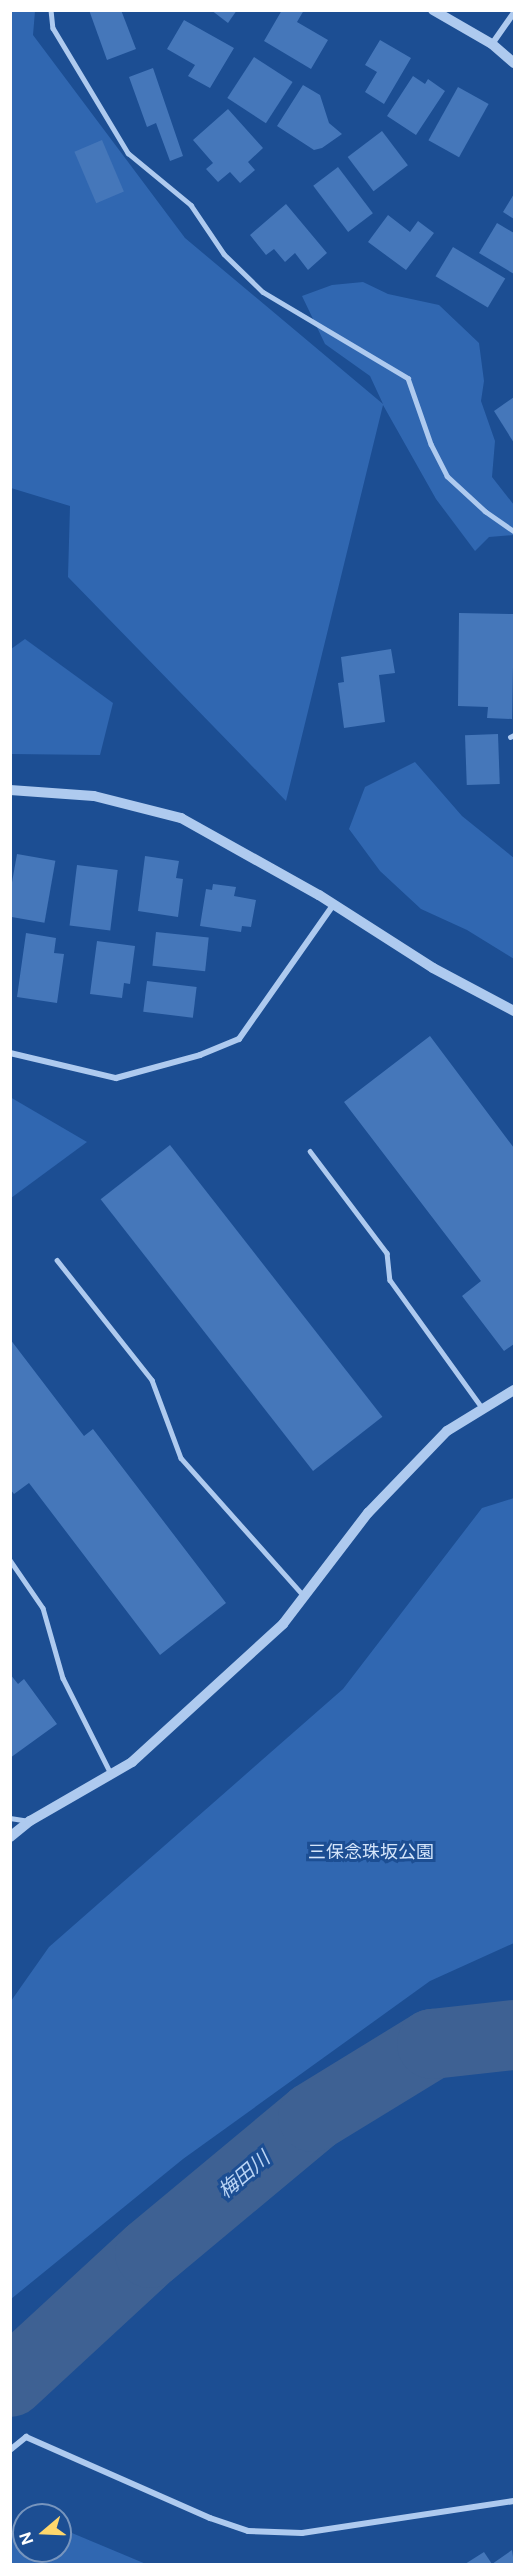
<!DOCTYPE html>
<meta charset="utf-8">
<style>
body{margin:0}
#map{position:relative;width:525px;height:2575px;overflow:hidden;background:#1c4e93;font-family:"Public Sans","Noto Sans JP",sans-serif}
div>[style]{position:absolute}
.green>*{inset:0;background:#3067b1}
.river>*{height:70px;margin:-35px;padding:0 35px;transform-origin:35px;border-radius:35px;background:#3e6193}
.building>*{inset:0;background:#4577ba;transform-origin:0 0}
.service>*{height:4.5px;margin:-2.25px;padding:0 2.25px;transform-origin:2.25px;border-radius:2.25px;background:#aecaef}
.minor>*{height:6px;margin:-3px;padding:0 3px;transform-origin:3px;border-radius:3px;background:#aecaef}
.tertiary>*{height:10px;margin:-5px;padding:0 5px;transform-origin:5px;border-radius:5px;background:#aecaef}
span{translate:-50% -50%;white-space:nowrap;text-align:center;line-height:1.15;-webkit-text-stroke:6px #1c4e93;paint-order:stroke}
.park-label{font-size:18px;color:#d4e5fa}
.water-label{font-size:20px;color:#bad4f5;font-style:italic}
.frame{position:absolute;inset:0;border:12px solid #fff;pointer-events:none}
.north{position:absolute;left:12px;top:2503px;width:60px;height:60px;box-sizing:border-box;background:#1c4e93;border:2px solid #7795be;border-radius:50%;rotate:251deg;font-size:16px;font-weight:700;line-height:24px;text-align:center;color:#fff}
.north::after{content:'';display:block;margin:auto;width:21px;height:27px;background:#fed76c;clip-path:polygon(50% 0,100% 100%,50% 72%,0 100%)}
</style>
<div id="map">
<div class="green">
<div style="clip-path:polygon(10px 11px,35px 11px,33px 35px,185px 238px,383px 404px,370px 376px,325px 344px,302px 296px,332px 285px,363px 282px,388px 294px,439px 305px,479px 343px,484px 381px,481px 401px,495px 441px,492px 477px,514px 505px,514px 535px,489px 537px,475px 551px,436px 499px,383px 405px,286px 801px,68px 577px,70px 506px,11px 488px)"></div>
<div style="clip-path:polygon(25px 639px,113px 703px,100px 755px,11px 754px,11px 649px)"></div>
<div style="clip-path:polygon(415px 762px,462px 816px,514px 858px,514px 959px,467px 930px,421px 909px,380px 871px,349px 829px,365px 787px)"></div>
<div style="clip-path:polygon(10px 1097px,87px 1142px,11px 1198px,10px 1198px)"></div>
<div style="clip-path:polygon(514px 1498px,514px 1943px,430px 1981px,183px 2159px,11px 2299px,11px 2001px,49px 1947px,343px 1689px,482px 1508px)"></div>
<div style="clip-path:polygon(24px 2520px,24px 2551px,60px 2551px,60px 2528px,146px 2564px,11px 2564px,11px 2534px)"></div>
</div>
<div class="river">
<div style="left:10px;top:2382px;width:190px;rotate:-42.7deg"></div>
<div style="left:150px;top:2253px;width:212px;rotate:-39.8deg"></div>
<div style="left:313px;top:2117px;width:140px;rotate:-31.5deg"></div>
<div style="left:432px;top:2044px;width:82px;rotate:-6.3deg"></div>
</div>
<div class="building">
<div style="clip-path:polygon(89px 10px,121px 10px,136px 49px,107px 60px)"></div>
<div style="clip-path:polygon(211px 10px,237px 10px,228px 23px)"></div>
<div style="clip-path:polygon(282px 10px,304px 10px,297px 22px,328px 40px,311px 69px,264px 41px)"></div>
<div style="clip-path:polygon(184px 20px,234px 48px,210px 88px,188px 76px,195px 65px,167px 49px)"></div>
<div style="clip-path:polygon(380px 40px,411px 58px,384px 104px,365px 92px,377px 72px,365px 65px)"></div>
<div style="left:254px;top:57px;width:46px;height:49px;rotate:33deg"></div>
<div style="clip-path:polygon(153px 68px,183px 156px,170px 161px,156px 123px,147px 127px,129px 77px)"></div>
<div style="clip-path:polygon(413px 76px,425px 84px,428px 79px,445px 91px,416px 135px,387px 116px)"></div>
<div style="clip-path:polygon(303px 85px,320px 95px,329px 123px,342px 134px,322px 148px,314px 150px,277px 126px)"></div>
<div style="left:458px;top:87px;width:35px;height:61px;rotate:29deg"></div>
<div style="clip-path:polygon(228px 109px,263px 148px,248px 162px,255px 170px,240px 183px,230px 172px,218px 182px,206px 169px,213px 163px,193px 140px)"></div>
<div style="left:382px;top:131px;width:43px;height:43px;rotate:53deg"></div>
<div style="left:102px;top:140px;width:56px;height:30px;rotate:67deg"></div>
<div style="left:338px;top:167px;width:58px;height:31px;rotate:53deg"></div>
<div style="clip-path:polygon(514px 194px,514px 219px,503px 212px)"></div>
<div style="clip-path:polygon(286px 204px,327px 253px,308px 270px,295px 253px,285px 262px,274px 249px,266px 255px,250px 235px)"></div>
<div style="clip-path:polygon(388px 215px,410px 232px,418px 221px,434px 233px,406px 270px,368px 242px)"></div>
<div style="clip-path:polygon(497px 223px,514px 233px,514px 274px,479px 253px)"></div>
<div style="left:453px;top:247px;width:61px;height:34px;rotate:31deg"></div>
<div style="clip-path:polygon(514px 397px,514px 443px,494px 411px)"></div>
<div style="clip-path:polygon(459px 613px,514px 614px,512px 719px,487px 718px,488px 707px,458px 706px)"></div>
<div style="clip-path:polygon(391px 649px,395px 673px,379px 675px,385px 722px,344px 728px,338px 683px,344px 682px,341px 657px)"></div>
<div style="left:498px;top:734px;width:50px;height:33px;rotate:88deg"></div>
<div style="left:17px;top:854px;width:39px;height:63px;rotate:10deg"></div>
<div style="clip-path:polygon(145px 856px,179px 861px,176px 878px,183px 879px,178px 917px,138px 911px)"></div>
<div style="left:77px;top:865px;width:41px;height:61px;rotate:7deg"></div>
<div style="clip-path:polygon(213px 884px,236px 887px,234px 896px,256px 900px,251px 927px,242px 926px,241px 932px,200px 926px,206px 889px,212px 890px)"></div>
<div style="left:156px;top:932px;width:53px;height:34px;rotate:6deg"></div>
<div style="clip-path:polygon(26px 933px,56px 938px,54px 953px,64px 954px,57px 1003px,17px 997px)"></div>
<div style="clip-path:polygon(97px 941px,135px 946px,130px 984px,124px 983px,122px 998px,90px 994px)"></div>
<div style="left:147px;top:981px;width:50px;height:31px;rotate:7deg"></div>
<div style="clip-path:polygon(430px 1036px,514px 1148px,514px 1344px,504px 1351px,462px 1296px,481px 1281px,344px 1102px)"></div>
<div style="left:170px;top:1145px;width:345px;height:88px;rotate:52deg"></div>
<div style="clip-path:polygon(10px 1339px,84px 1436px,93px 1429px,226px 1603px,160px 1655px,29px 1483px,14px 1494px,10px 1489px)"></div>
<div style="clip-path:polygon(10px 1674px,18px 1684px,24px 1679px,57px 1724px,10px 1758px)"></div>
<div style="clip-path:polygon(512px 2550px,514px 2564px,465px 2564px,484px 2552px,492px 2564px)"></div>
</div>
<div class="service">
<div style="left:51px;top:10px;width:18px;rotate:84deg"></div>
<div style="left:53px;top:28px;width:146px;rotate:59deg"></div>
<div style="left:128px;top:153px;width:82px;rotate:39.5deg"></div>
<div style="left:191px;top:205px;width:59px;rotate:56deg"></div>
<div style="left:224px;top:254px;width:54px;rotate:44.3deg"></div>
<div style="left:263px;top:292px;width:169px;rotate:30.7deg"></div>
<div style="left:408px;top:378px;width:70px;rotate:70.8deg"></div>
<div style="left:431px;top:444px;width:36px;rotate:63deg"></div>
<div style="left:447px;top:476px;width:52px;rotate:42.6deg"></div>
<div style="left:485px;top:511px;width:35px;rotate:35deg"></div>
<div style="left:510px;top:737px;width:4px;rotate:-27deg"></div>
<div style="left:310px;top:1151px;width:128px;rotate:53deg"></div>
<div style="left:387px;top:1253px;width:27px;rotate:84deg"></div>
<div style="left:390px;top:1280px;width:159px;rotate:54.2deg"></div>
<div style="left:57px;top:1260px;width:153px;rotate:51.6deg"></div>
<div style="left:152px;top:1380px;width:83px;rotate:69.6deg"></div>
<div style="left:181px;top:1458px;width:185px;rotate:48.3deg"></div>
<div style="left:10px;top:1560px;width:58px;rotate:55.5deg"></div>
<div style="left:43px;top:1608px;width:73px;rotate:74.1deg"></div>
<div style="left:63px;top:1678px;width:107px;rotate:63.4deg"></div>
<div style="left:10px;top:1818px;width:19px;rotate:9deg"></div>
</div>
<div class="minor">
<div style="left:492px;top:44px;width:39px;rotate:-55deg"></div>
<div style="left:10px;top:1053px;width:109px;rotate:13.3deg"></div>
<div style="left:116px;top:1078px;width:87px;rotate:-15.3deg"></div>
<div style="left:200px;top:1055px;width:42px;rotate:-22.3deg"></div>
<div style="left:239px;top:1039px;width:165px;rotate:-54.9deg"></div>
<div style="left:10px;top:2450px;width:21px;rotate:-39deg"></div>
<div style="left:26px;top:2437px;width:201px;rotate:23.8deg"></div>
<div style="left:210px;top:2518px;width:40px;rotate:18.9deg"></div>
<div style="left:248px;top:2531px;width:54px;rotate:2.1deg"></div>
<div style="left:302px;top:2533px;width:214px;rotate:-8.6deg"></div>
</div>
<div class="tertiary">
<div style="left:433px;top:10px;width:68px;rotate:30deg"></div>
<div style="left:492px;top:44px;width:29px;rotate:41deg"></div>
<div style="left:10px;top:790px;width:84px;rotate:4.1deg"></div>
<div style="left:94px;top:796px;width:90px;rotate:14.2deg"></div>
<div style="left:181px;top:818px;width:158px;rotate:29.2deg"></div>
<div style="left:319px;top:895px;width:135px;rotate:32.6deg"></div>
<div style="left:433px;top:968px;width:92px;rotate:28deg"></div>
<div style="left:10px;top:1837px;width:26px;rotate:-39deg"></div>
<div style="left:30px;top:1821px;width:118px;rotate:-30deg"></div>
<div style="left:132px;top:1762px;width:205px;rotate:-42.4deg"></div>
<div style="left:283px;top:1624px;width:140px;rotate:-52.6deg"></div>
<div style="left:368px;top:1513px;width:114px;rotate:-46.1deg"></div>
<div style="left:447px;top:1431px;width:79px;rotate:-31.5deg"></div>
</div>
<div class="park-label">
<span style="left:371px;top:1852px">三保念珠坂公園</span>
</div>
<div class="water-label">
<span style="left:244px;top:2175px;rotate:-40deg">梅田川</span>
</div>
<div class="frame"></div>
<div class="north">N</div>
</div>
